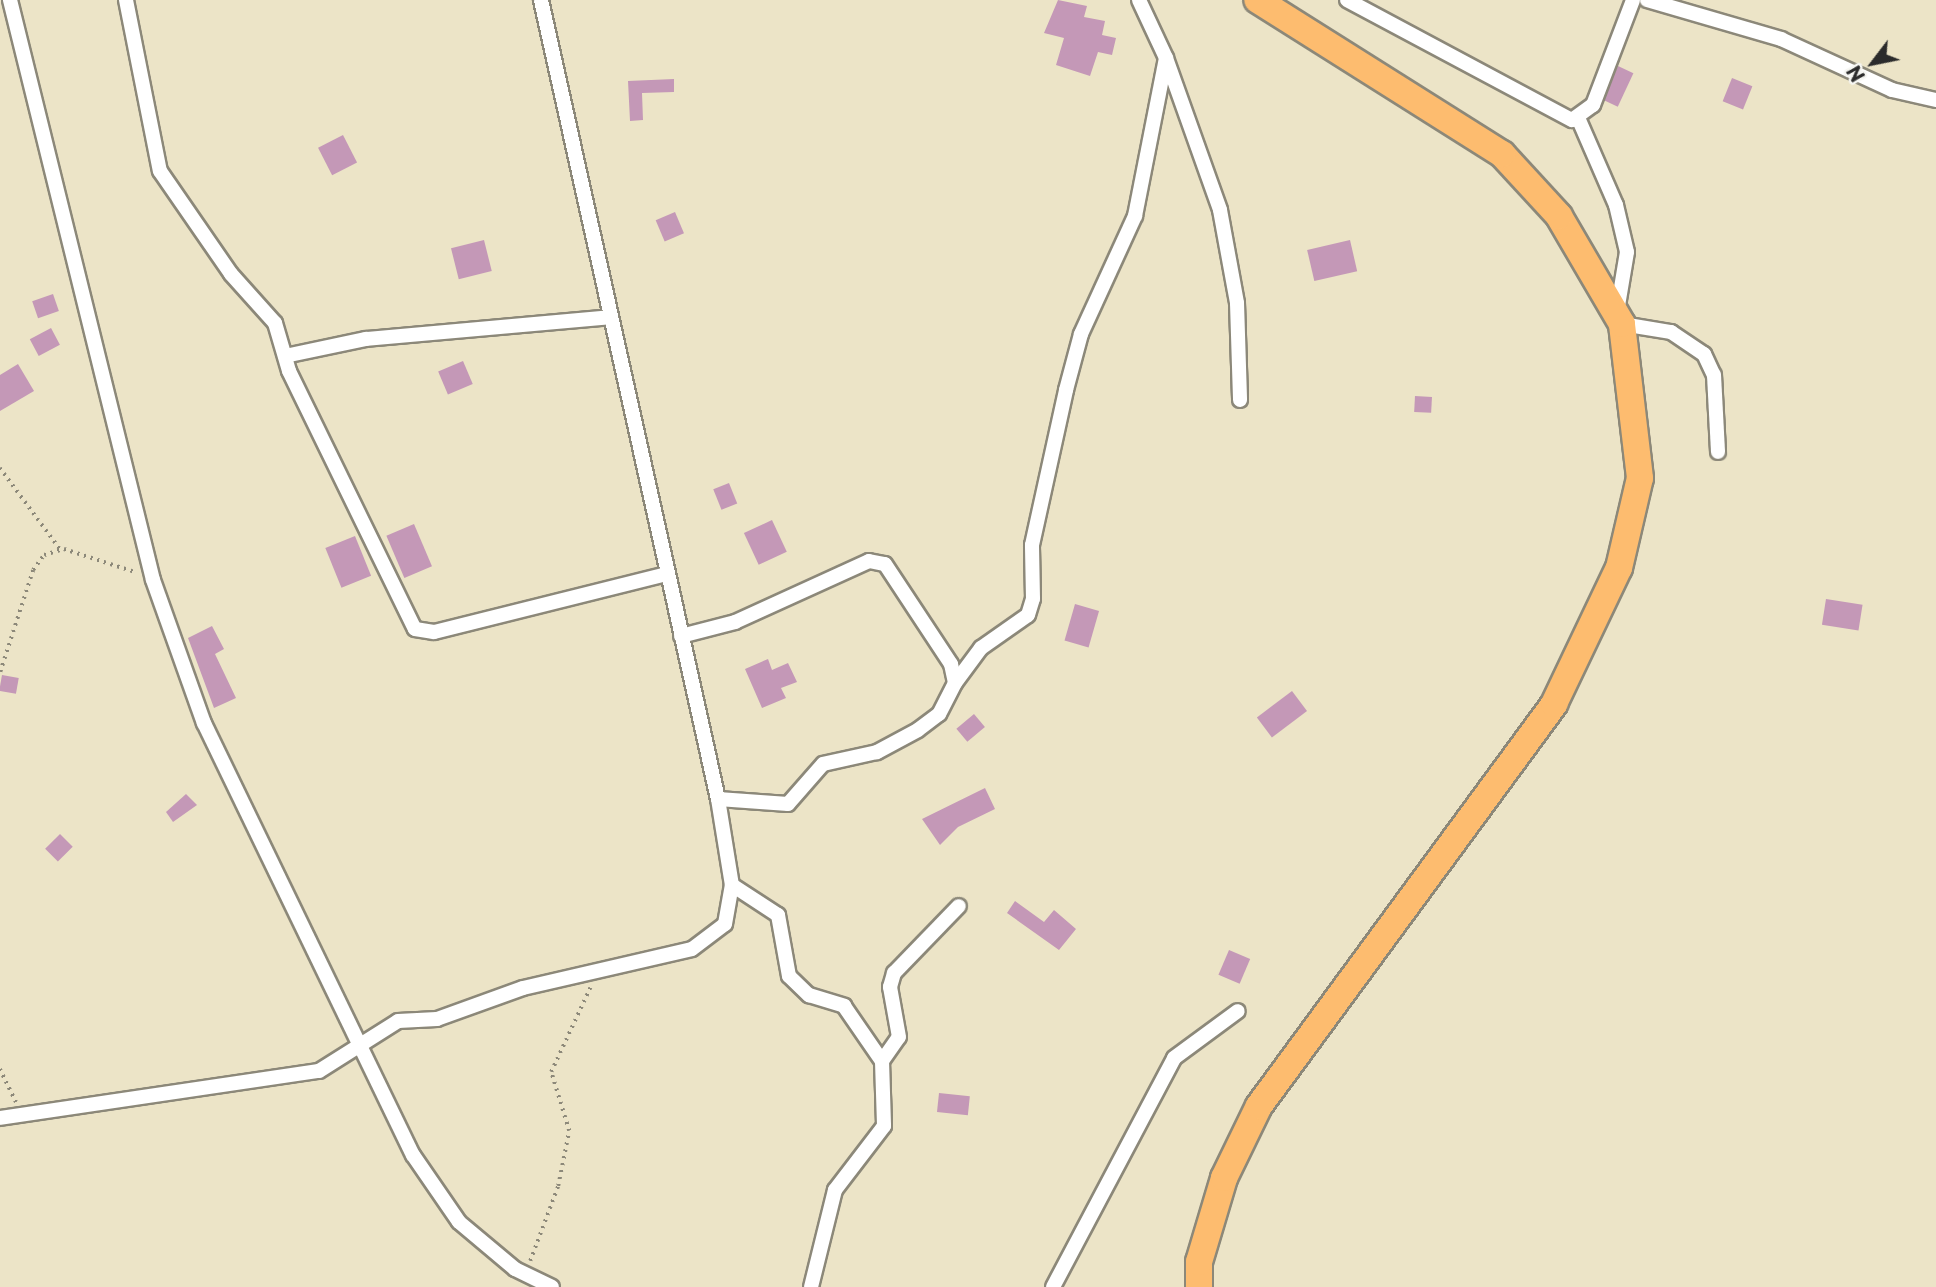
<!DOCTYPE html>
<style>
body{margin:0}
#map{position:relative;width:1936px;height:1287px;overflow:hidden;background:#ece4c7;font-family:"Playpen Sans",sans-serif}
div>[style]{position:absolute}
.building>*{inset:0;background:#c498b7;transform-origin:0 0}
.path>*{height:3.5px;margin-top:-1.75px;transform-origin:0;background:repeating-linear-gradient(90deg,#8c8879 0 2px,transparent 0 7px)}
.roads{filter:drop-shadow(2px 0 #8c8879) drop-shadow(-2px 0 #8c8879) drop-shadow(0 2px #8c8879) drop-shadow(0 -2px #8c8879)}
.street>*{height:14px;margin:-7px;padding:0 7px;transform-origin:7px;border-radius:7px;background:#fff}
.highway>*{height:26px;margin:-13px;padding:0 13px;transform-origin:13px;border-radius:13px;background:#fdbc6f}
span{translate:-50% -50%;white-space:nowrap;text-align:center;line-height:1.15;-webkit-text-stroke:5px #f6f6f2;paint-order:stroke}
.north{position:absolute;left:1838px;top:28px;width:70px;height:70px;-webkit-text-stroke:5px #f6f6f2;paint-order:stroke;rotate:238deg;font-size:19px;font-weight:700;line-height:28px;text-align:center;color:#2b2b2b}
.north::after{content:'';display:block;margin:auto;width:24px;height:32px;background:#2b2b2b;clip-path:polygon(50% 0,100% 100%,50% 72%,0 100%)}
</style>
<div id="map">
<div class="building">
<div style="clip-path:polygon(1058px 0,1087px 6px,1084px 17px,1105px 21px,1102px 35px,1116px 38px,1112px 55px,1098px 52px,1090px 76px,1056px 65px,1064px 38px,1044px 33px)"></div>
<div style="left:1618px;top:66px;width:17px;height:37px;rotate:25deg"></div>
<div style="left:1732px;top:78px;width:22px;height:25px;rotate:22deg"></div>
<div style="clip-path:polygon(674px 79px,674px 92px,642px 93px,643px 120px,630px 121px,628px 81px)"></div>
<div style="left:343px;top:135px;width:31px;height:28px;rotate:63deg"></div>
<div style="left:675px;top:212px;width:23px;height:21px;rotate:67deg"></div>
<div style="left:484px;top:240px;width:32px;height:34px;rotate:76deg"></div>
<div style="left:1350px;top:240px;width:32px;height:44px;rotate:77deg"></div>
<div style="left:53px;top:294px;width:18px;height:22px;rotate:71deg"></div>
<div style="left:51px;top:328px;width:19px;height:24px;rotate:62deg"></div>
<div style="left:463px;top:361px;width:25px;height:27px;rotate:67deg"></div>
<div style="clip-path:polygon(18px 364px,34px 391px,0 411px,0 375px)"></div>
<div style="left:1415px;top:396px;width:17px;height:16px;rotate:3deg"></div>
<div style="left:729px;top:483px;width:22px;height:17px;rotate:68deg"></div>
<div style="left:772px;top:520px;width:35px;height:31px;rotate:65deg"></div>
<div style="left:414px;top:524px;width:46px;height:30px;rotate:67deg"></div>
<div style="left:355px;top:536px;width:43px;height:32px;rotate:68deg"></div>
<div style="left:1826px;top:599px;width:37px;height:26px;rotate:9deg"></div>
<div style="left:1075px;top:604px;width:25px;height:38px;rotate:16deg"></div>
<div style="clip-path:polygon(212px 626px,224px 649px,215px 654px,236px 698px,214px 708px,188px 638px)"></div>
<div style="clip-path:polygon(768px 659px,772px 670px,788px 663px,797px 682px,781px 688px,786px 698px,762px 708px,745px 669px)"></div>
<div style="left:2px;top:675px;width:17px;height:16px;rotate:10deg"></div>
<div style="left:1292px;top:691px;width:25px;height:44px;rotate:53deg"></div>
<div style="left:974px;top:714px;width:17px;height:23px;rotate:50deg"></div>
<div style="clip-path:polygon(985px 788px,995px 809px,958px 827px,940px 845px,922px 819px)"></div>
<div style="clip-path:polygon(186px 794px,197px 805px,173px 822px,166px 812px)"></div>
<div style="left:60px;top:834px;width:18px;height:21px;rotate:45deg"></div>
<div style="clip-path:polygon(1015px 901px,1044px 922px,1054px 910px,1076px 929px,1059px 950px,1007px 913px)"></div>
<div style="left:1229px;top:950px;width:23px;height:27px;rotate:23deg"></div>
<div style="left:939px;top:1093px;width:31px;height:19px;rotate:6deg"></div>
</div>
<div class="path">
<div style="left:0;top:468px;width:101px;rotate:53.5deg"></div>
<div style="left:0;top:672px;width:107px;rotate:-72.1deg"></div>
<div style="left:33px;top:570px;width:19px;rotate:-54deg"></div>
<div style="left:44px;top:555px;width:21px;rotate:-17deg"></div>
<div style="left:64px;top:549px;width:75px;rotate:17.9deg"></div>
<div style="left:0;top:1069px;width:37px;rotate:64deg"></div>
<div style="left:530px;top:1261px;width:80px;rotate:-69.5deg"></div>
<div style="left:558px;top:1186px;width:56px;rotate:-78.7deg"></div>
<div style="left:569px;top:1131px;width:62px;rotate:-107deg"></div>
<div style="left:551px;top:1072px;width:93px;rotate:-65.1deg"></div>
</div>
<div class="roads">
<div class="street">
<div style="left:10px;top:0;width:597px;rotate:76.15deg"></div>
<div style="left:153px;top:580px;width:152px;rotate:70.4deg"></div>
<div style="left:204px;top:723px;width:480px;rotate:64.2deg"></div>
<div style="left:413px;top:1155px;width:81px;rotate:55.5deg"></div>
<div style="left:459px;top:1222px;width:73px;rotate:40deg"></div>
<div style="left:515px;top:1269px;width:41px;rotate:25.9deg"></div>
<div style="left:126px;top:0;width:174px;rotate:78.8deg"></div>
<div style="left:160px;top:171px;width:125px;rotate:55.4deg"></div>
<div style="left:231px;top:274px;width:66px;rotate:48.1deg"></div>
<div style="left:275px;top:323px;width:50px;rotate:73.7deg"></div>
<div style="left:289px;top:371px;width:287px;rotate:64deg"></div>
<div style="left:415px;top:629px;width:19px;rotate:9deg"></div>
<div style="left:434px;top:632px;width:239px;rotate:-14deg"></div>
<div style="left:541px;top:0;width:818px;rotate:77.51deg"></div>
<div style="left:718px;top:799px;width:87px;rotate:80.8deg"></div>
<div style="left:732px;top:885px;width:55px;rotate:33.1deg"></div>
<div style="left:778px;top:915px;width:62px;rotate:79.8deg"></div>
<div style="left:789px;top:976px;width:28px;rotate:44deg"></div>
<div style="left:809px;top:995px;width:37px;rotate:17deg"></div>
<div style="left:844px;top:1006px;width:67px;rotate:55.4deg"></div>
<div style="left:882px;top:1061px;width:65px;rotate:88.2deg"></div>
<div style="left:884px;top:1126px;width:81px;rotate:127.4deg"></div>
<div style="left:835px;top:1190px;width:100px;rotate:103.9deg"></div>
<div style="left:1139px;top:0;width:64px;rotate:65deg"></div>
<div style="left:1166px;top:58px;width:161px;rotate:70.4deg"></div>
<div style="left:1220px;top:210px;width:95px;rotate:79.6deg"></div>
<div style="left:1237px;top:303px;width:97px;rotate:88.2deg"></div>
<div style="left:1347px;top:0;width:255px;rotate:28.1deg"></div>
<div style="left:1572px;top:120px;width:26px;rotate:-36deg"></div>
<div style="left:1593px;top:105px;width:112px;rotate:-69.1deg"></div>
<div style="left:1647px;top:0;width:140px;rotate:16.2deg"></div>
<div style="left:1781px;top:39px;width:122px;rotate:24.7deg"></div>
<div style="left:1892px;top:90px;width:45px;rotate:12.8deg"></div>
<div style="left:1579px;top:120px;width:93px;rotate:66.5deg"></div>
<div style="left:1616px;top:205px;width:48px;rotate:76.8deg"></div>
<div style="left:1627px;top:252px;width:61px;rotate:99.5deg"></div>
<div style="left:1622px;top:324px;width:50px;rotate:9.3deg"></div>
<div style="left:1671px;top:332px;width:40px;rotate:34deg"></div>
<div style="left:1704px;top:354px;width:23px;rotate:65deg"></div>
<div style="left:1714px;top:375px;width:77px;rotate:87deg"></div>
<div style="left:285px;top:356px;width:83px;rotate:-11.9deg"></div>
<div style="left:366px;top:339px;width:246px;rotate:-5.1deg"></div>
<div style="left:681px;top:636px;width:56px;rotate:-14.5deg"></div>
<div style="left:735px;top:622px;width:147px;rotate:-24.5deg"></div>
<div style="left:869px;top:561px;width:16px;rotate:11deg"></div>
<div style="left:885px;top:564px;width:120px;rotate:56.6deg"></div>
<div style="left:951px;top:664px;width:19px;rotate:78deg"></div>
<div style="left:955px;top:683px;width:35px;rotate:117deg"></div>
<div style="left:939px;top:714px;width:26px;rotate:143deg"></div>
<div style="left:918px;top:730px;width:47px;rotate:151.8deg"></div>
<div style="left:877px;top:752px;width:55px;rotate:167.5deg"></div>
<div style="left:823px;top:764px;width:53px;rotate:131.2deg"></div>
<div style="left:788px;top:804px;width:70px;rotate:-175.9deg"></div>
<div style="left:955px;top:683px;width:44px;rotate:-53.4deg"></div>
<div style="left:981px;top:648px;width:57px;rotate:-35.1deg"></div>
<div style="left:1028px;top:615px;width:17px;rotate:-73deg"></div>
<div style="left:1033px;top:599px;width:54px;rotate:-91.1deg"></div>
<div style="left:1032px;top:545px;width:159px;rotate:-77.6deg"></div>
<div style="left:1066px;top:390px;width:58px;rotate:-75deg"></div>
<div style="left:1081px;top:334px;width:130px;rotate:-65.4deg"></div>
<div style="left:1135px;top:216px;width:161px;rotate:-78.9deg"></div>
<div style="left:882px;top:1061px;width:29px;rotate:-55deg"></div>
<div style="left:899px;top:1037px;width:51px;rotate:-100.2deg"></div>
<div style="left:890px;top:987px;width:15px;rotate:-74deg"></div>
<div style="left:894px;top:973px;width:93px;rotate:-45.9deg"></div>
<div style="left:0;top:1118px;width:322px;rotate:-8.4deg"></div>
<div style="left:319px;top:1071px;width:93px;rotate:-32.3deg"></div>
<div style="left:398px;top:1021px;width:39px;rotate:-3deg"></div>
<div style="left:437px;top:1019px;width:91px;rotate:-19.8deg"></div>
<div style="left:523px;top:988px;width:173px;rotate:-13deg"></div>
<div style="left:692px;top:949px;width:41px;rotate:-37.1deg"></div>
<div style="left:725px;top:924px;width:40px;rotate:-80deg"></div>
<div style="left:1053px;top:1287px;width:259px;rotate:-62.1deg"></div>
<div style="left:1174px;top:1058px;width:79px;rotate:-36.3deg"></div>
</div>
<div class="highway">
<div style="left:1199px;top:1287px;width:25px;rotate:-90deg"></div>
<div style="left:1199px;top:1262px;width:88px;rotate:-73.4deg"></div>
<div style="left:1224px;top:1178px;width:80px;rotate:-64.1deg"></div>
<div style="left:1259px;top:1106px;width:499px;rotate:-53.7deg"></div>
<div style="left:1554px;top:704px;width:151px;rotate:-64.5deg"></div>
<div style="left:1619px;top:568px;width:92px;rotate:-76.9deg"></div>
<div style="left:1640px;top:478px;width:155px;rotate:-96.7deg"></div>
<div style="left:1622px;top:324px;width:125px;rotate:-120.3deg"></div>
<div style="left:1559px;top:216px;width:84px;rotate:-132.6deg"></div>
<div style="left:1502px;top:154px;width:289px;rotate:-147.8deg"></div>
</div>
</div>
<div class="north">N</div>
</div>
